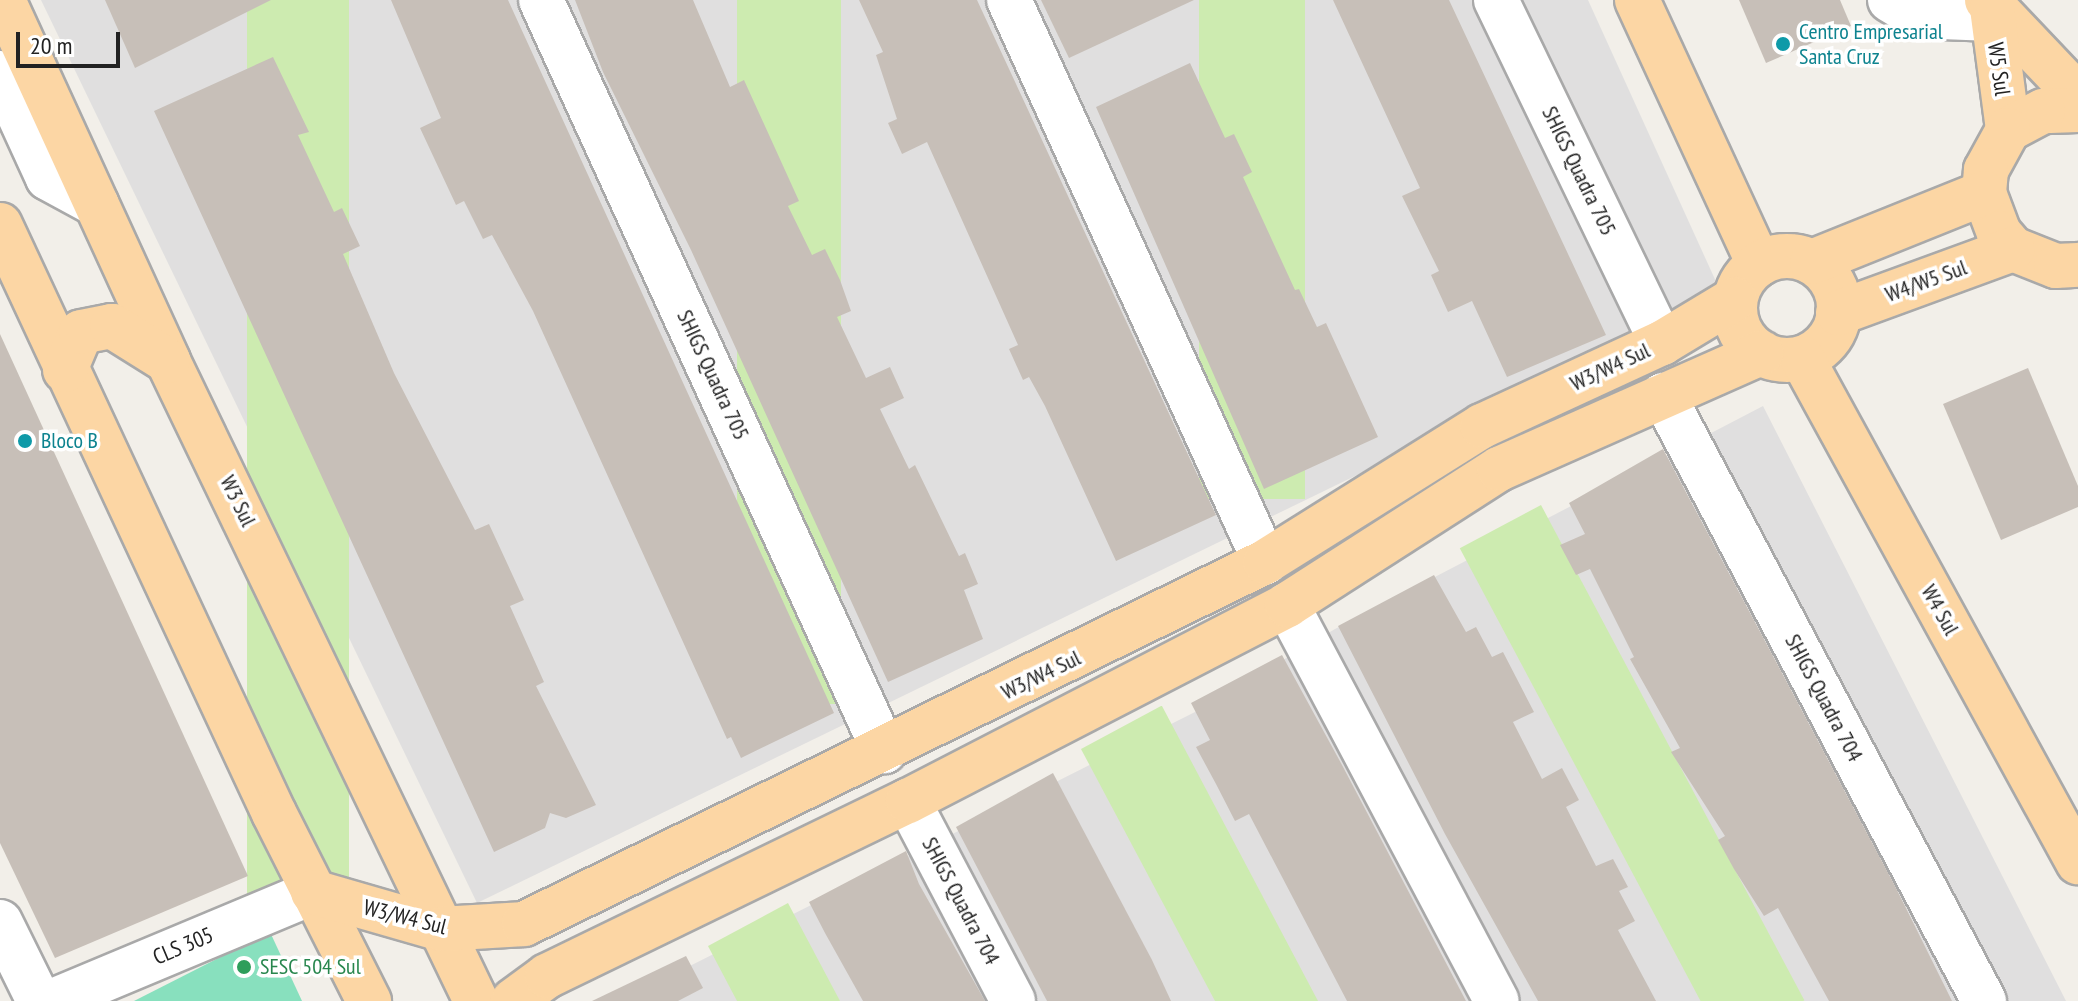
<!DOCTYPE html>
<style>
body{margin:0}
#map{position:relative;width:2078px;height:1001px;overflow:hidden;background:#f2efe9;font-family:"PT Sans Narrow",sans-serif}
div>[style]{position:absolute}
.residential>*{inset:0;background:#e0dfdf}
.grass>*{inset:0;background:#cdebb0;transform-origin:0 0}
.pitch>*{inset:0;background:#88e0be}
.building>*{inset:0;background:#c7bfb8}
.roads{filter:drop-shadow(2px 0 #a9a9a9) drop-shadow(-2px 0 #a9a9a9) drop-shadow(0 2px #a9a9a9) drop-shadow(0 -2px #a9a9a9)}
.minor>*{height:44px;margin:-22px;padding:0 22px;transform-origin:22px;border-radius:22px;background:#fff}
.major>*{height:44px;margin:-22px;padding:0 22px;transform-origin:22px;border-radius:22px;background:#fcd6a4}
.major>.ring{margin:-22px;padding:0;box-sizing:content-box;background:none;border:44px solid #fcd6a4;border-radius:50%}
.dots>*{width:22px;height:22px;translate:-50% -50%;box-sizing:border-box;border:4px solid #fff;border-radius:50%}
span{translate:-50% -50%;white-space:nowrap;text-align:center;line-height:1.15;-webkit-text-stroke:7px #fff;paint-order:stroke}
.culture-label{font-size:22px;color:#0d838f}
.left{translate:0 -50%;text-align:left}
.street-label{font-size:22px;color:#222}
.leisure-label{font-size:22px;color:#27864d}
.scale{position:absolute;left:16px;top:32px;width:104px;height:36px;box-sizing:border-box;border:4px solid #222;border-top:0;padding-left:10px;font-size:24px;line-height:28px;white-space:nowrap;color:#222;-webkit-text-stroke:6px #fff;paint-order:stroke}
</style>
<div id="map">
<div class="residential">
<div style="clip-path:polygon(41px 0,1588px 0,1723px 297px,477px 903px)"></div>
<div style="clip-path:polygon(1763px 406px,2066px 1001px,620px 1001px,1199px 710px,1335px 629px)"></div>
</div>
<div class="grass">
<div style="left:247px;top:0;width:102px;height:896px"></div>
<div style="left:737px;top:0;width:104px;height:704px"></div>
<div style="left:1199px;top:0;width:106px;height:499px"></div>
<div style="left:1541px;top:505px;width:561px;height:92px;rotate:62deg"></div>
<div style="clip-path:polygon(1161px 706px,1162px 706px,1318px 1001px,1215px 1001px,1081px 749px)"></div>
<div style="clip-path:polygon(788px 903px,840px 1001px,737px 1001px,708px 946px)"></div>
</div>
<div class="pitch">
<div style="clip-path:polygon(270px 932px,302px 1001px,134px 1001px)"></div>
</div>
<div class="building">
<div style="clip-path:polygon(105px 0,271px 0,135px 68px)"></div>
<div style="clip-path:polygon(391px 0,508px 0,834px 713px,741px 758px,731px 737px,727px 739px,533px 311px,492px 235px,483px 239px,464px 201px,456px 205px,420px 128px,441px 118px)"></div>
<div style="clip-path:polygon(575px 0,693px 0,730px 87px,744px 80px,799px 201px,788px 206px,812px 255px,825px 249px,840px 280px,851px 311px,837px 317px,866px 378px,890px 367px,904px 398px,880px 409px,909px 469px,915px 465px,959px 556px,965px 553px,978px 584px,964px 590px,983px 639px,888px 682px,691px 250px,603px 72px)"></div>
<div style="clip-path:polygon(859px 0,977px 0,1216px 515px,1116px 561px,1045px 406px,1029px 377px,1023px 380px,1009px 349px,1018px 345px,927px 142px,902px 154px,888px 123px,897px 119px,876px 55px,883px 52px)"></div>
<div style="clip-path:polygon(1041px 0,1194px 0,1069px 58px)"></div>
<div style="clip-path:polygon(1333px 0,1449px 0,1606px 335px,1507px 377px,1472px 301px,1448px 312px,1431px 275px,1439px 271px,1402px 196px,1420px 188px)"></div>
<div style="clip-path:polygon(1739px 0,1840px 0,1851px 26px,1766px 63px)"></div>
<div style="clip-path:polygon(273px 57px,309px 132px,298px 135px,334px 212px,342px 208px,360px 246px,343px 254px,394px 373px,475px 530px,489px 524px,524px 600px,510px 606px,544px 682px,536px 686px,596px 805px,566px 818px,550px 813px,545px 828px,494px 852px,154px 111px)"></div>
<div style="clip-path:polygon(1190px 63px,1225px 138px,1234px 134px,1252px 172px,1243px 177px,1295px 290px,1299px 289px,1317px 327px,1326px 323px,1378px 437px,1264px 489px,1096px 107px)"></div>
<div style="clip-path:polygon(0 334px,248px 876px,55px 958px,0 843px)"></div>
<div style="clip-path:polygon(2028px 368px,2078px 486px,2078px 507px,2001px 540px,1943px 404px)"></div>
<div style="clip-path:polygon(1663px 449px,1894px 884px,1952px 1001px,1829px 1001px,1778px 908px,1764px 916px,1734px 869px,1718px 840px,1725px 836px,1671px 752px,1680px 748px,1630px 659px,1634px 657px,1590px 569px,1576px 575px,1560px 545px,1585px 534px,1569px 503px)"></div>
<div style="clip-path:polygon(1434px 575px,1466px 632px,1476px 627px,1492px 657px,1503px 652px,1534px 712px,1513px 722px,1542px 779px,1562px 768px,1579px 800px,1566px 807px,1596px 866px,1613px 859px,1628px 887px,1619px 891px,1635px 921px,1618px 930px,1656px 1001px,1538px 1001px,1445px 834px,1338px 626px)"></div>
<div style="clip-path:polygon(1282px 655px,1342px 765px,1466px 1001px,1347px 1001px,1249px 814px,1235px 821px,1216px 784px,1196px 747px,1210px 740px,1191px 703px)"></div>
<div style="clip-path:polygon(1053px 773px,1152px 960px,1171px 1001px,1047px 1001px,956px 827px)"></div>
<div style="clip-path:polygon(906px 851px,919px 884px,985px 1001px,863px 1001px,825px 933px,809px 902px)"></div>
<div style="clip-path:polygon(686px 956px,703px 988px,678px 1001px,592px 1001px)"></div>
</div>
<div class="roads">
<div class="minor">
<div style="left:541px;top:0;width:826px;rotate:65.45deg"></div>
<div style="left:1009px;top:0;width:618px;rotate:65.51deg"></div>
<div style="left:1496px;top:0;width:381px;rotate:64.2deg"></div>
<div style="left:1890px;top:0;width:31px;rotate:31deg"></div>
<div style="left:1917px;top:16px;width:75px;rotate:2.3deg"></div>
<div style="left:0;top:73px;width:115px;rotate:65.4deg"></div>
<div style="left:48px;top:178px;width:55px;rotate:28.4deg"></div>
<div style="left:1663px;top:395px;width:686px;rotate:62.09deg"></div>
<div style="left:1287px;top:605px;width:448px;rotate:62.1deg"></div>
<div style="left:908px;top:801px;width:226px;rotate:62.3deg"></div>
<div style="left:0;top:922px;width:88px;rotate:63.7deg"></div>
<div style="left:53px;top:1001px;width:282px;rotate:-22.7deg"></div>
</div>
<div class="major">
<div style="left:3px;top:0;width:397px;rotate:65.4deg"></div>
<div style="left:168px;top:361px;width:710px;rotate:64.3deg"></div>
<div style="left:1637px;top:0;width:291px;rotate:65.2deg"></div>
<div style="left:1987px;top:0;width:132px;rotate:46.5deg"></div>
<div style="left:1992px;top:8px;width:123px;rotate:82.5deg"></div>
<div style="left:2078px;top:110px;width:35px;rotate:178deg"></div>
<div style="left:2043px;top:111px;width:40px;rotate:152deg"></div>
<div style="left:2008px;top:130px;width:46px;rotate:118.8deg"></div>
<div style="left:1986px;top:170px;width:23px;rotate:95deg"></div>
<div style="left:1984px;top:193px;width:43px;rotate:69.4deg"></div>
<div style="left:1999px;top:233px;width:21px;rotate:49deg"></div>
<div style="left:2013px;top:249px;width:46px;rotate:21.6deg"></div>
<div style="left:2056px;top:266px;width:22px;rotate:-3deg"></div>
<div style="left:0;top:225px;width:649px;rotate:65.02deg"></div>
<div style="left:274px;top:813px;width:211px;rotate:63.2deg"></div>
<div class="ring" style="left:1735px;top:256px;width:60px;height:60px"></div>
<div style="left:1812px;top:262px;width:185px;rotate:-21.9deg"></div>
<div style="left:1838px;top:313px;width:186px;rotate:-20.1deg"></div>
<div style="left:1802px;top:358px;width:575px;rotate:61.29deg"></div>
<div style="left:65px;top:370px;width:41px;rotate:-67.2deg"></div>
<div style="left:81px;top:332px;width:32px;rotate:-11deg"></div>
<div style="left:112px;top:326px;width:66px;rotate:32deg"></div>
<div style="left:313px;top:892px;width:133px;rotate:16.1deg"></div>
<div style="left:441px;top:929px;width:83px;rotate:-3.4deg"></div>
<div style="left:524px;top:924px;width:825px;rotate:-26.04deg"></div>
<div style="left:1265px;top:562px;width:256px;rotate:-32.1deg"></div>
<div style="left:1482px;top:426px;width:198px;rotate:-24.8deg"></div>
<div style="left:1662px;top:343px;width:85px;rotate:-31.1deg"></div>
<div style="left:513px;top:1001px;width:42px;rotate:-36.3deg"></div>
<div style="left:547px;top:976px;width:401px;rotate:-25.9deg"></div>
<div style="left:908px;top:801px;width:427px;rotate:-27.3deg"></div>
<div style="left:1287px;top:605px;width:252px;rotate:-32.7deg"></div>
<div style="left:1499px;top:469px;width:287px;rotate:-23.9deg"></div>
</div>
</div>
<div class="dots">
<div style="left:1783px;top:44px;background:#0f9aa8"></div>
<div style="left:25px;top:441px;background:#0f9aa8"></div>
<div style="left:244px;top:967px;background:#2e9e5b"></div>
</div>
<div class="culture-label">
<span class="left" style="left:1799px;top:44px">Centro Empresarial<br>Santa Cruz</span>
<span class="left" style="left:41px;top:441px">Bloco B</span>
</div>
<div class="street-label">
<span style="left:1999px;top:69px;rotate:82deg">W5 Sul</span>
<span style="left:1579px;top:171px;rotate:64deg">SHIGS Quadra 705</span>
<span style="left:1926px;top:281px;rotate:-20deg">W4/W5 Sul</span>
<span style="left:1610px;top:367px;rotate:-25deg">W3/W4 Sul</span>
<span style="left:713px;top:375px;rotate:65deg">SHIGS Quadra 705</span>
<span style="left:238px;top:501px;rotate:64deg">W3 Sul</span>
<span style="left:1940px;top:610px;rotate:61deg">W4 Sul</span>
<span style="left:1041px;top:675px;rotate:-26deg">W3/W4 Sul</span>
<span style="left:1824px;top:698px;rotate:62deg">SHIGS Quadra 704</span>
<span style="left:961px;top:901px;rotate:62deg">SHIGS Quadra 704</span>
<span style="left:405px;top:917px;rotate:14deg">W3/W4 Sul</span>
<span style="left:183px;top:946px;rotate:-23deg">CLS 305</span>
</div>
<div class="leisure-label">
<span class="left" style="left:260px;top:967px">SESC 504 Sul</span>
</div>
<div class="scale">20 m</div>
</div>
